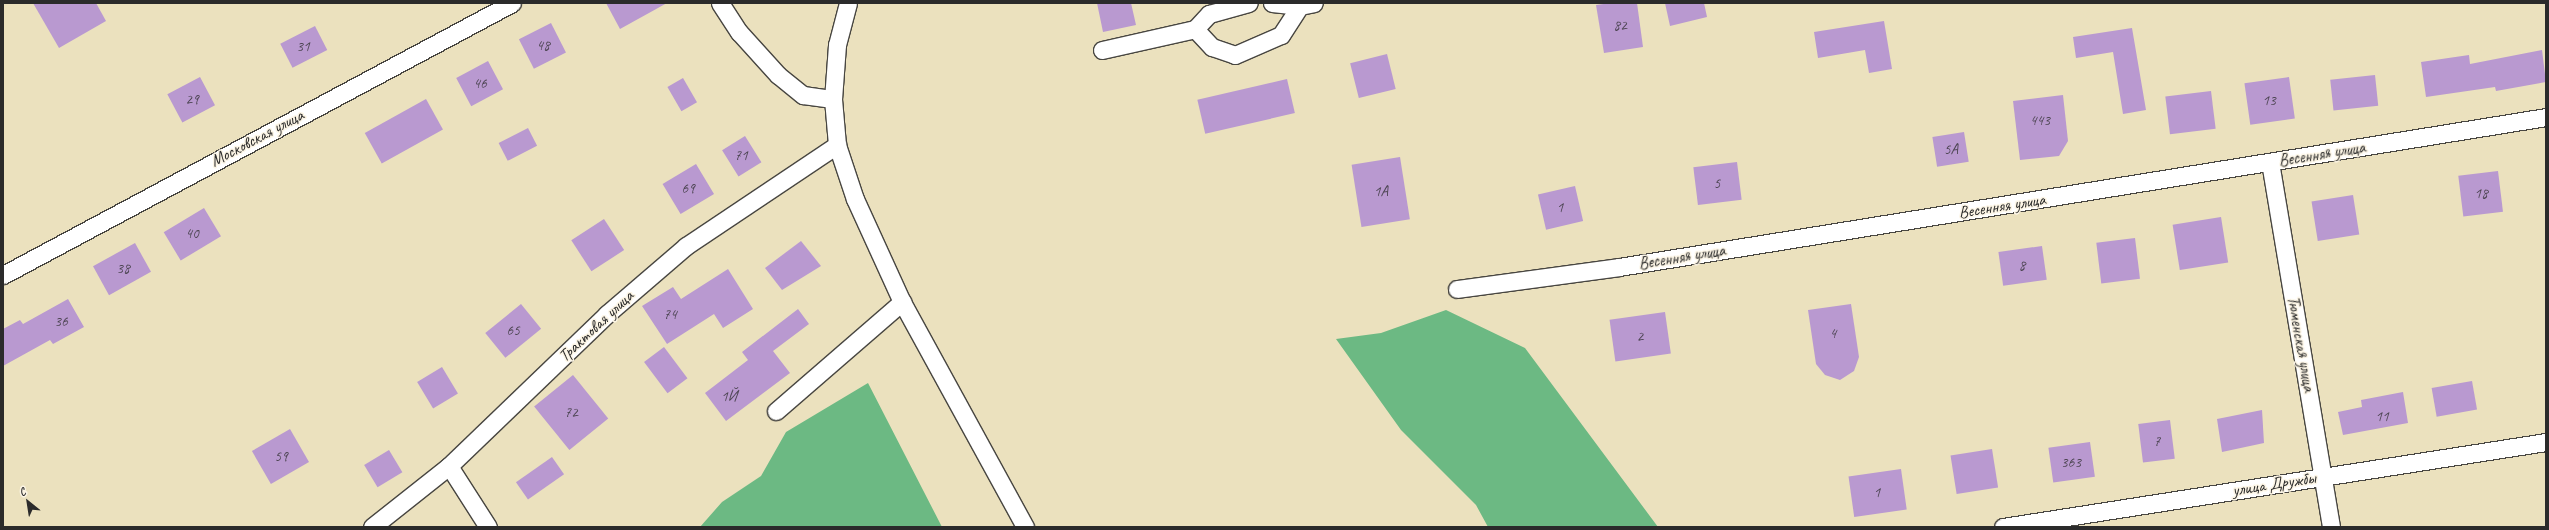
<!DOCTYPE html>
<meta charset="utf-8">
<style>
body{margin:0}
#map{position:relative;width:2549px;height:530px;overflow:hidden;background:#ebe1be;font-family:Caveat,sans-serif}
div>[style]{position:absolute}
.forest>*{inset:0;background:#6cb983}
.building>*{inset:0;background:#b999d0;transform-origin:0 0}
.roads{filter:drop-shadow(1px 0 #484641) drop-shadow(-1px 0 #484641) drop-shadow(0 1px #484641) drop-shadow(0 -1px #484641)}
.minor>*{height:17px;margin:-8.5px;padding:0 8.5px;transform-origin:8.5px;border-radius:8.5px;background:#fff}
span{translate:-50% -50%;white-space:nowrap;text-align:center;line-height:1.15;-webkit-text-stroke:3px #fcf5e5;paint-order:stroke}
.number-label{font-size:15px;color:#4e4654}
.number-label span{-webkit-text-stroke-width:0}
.street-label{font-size:17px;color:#2b2b2b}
.frame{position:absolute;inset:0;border:4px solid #2b2b2b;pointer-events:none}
.north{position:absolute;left:8px;top:482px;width:40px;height:40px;-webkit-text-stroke:3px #fcf5e5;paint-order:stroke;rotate:330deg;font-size:11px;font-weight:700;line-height:16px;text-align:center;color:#2b2b2b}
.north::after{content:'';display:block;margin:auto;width:14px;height:18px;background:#2b2b2b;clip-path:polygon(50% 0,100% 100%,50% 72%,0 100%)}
</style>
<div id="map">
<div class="forest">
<div style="clip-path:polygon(1446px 310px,1525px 348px,1658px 527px,1488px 527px,1476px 505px,1401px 430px,1336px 339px,1381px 333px)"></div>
<div style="clip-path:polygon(868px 383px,942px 527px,700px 527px,722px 502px,761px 476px,786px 432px)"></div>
</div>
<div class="building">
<div style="clip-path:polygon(33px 3px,96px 3px,106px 21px,59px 48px)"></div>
<div style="clip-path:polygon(606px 3px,667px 3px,620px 29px)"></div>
<div style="clip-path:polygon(1097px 3px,1131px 3px,1136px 25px,1103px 32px)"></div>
<div style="clip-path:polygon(1611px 3px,1637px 3px,1643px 47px,1604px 53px,1596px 5px)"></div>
<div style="clip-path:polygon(1665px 3px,1704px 3px,1707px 17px,1670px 26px)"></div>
<div style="clip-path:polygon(1884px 21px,1892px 69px,1869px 73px,1865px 50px,1818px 58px,1814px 32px)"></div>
<div style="left:551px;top:23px;width:33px;height:36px;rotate:63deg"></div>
<div style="left:315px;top:26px;width:27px;height:39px;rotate:63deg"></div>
<div style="clip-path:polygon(2132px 28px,2146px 110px,2123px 114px,2113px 52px,2076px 58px,2073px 37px)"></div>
<div style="clip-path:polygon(2542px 50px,2546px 82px,2496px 91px,2495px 87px,2426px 97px,2421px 62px,2469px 55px,2470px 64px)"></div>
<div style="left:1387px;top:54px;width:36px;height:38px;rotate:76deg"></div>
<div style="left:488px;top:61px;width:32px;height:36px;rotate:62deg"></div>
<div style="left:2375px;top:75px;width:31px;height:45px;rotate:84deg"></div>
<div style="left:200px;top:77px;width:32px;height:37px;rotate:62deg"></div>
<div style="left:2289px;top:77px;width:42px;height:45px;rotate:82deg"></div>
<div style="left:683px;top:78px;width:28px;height:18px;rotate:60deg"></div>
<div style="left:1287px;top:79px;width:35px;height:92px;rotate:77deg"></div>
<div style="left:2211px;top:91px;width:38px;height:46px;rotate:83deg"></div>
<div style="clip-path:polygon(2063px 95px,2068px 141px,2059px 156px,2020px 160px,2013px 101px)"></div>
<div style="left:426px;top:99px;width:35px;height:70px;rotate:61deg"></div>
<div style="left:528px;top:128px;width:20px;height:33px;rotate:63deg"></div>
<div style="left:1964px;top:132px;width:30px;height:32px;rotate:81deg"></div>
<div style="left:745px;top:136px;width:31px;height:27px;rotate:58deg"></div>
<div style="left:1400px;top:157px;width:63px;height:49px;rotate:81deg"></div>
<div style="left:1737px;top:162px;width:38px;height:44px;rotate:83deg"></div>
<div style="left:696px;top:164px;width:35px;height:39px;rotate:59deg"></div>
<div style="left:2498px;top:171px;width:41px;height:40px;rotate:83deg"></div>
<div style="left:1575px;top:186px;width:36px;height:38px;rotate:77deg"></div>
<div style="left:2353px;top:195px;width:40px;height:42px;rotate:81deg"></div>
<div style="left:204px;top:208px;width:33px;height:47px;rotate:59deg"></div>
<div style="left:2221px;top:217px;width:46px;height:49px;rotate:81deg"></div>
<div style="left:604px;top:219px;width:37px;height:39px;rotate:57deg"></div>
<div style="left:2135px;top:238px;width:41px;height:39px;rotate:83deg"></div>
<div style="clip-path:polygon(801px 241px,821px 266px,782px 290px,765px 268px)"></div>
<div style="left:135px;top:243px;width:33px;height:48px;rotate:61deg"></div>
<div style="left:2042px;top:246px;width:34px;height:44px;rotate:82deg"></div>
<div style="clip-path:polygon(728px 269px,753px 309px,723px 328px,714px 314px,667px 344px,642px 306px,673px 287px,681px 299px)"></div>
<div style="clip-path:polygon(68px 299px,84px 327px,53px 344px,50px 340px,3px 366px,3px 329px,20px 320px,23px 324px)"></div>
<div style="left:521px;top:304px;width:32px;height:46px;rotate:51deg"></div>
<div style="clip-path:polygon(1851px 304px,1859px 357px,1854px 371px,1840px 380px,1825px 375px,1816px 364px,1808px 310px)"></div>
<div style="clip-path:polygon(798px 309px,809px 324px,773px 351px,790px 373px,726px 421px,705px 393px,748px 360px,742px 352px)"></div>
<div style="left:1665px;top:312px;width:42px;height:56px;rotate:82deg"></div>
<div style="left:664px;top:347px;width:39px;height:25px;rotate:53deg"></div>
<div style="left:442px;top:367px;width:31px;height:29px;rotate:59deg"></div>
<div style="left:573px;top:375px;width:56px;height:50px;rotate:51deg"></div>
<div style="left:2472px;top:381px;width:29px;height:41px;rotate:80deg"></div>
<div style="clip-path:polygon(2403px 392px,2408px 423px,2343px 435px,2338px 412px,2362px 407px,2361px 400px)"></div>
<div style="clip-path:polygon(2262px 410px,2264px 443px,2222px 452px,2217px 419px)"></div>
<div style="left:2170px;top:420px;width:39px;height:32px;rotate:83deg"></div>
<div style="left:290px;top:429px;width:38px;height:44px;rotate:60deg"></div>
<div style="left:2090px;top:442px;width:35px;height:42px;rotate:82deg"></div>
<div style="left:1992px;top:449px;width:39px;height:42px;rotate:81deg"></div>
<div style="left:389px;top:450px;width:26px;height:29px;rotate:59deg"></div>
<div style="left:552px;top:457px;width:21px;height:44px;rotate:55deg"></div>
<div style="left:1901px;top:469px;width:41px;height:53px;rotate:82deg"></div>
</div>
<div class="roads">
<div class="minor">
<div style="left:720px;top:3px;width:35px;rotate:57deg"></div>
<div style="left:739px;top:32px;width:58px;rotate:47.8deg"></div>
<div style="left:778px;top:75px;width:32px;rotate:39deg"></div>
<div style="left:803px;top:95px;width:30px;rotate:8deg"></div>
<div style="left:848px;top:3px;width:43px;rotate:104.7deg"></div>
<div style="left:837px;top:45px;width:54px;rotate:94.2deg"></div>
<div style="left:833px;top:99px;width:46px;rotate:85deg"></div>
<div style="left:837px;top:145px;width:57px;rotate:71.6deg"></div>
<div style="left:855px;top:199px;width:113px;rotate:65.5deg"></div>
<div style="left:902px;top:302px;width:256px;rotate:61.3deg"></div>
<div style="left:1272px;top:3px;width:28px;rotate:6deg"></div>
<div style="left:1300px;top:6px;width:14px;rotate:-12deg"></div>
<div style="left:1195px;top:29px;width:25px;rotate:47deg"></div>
<div style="left:1212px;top:47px;width:24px;rotate:19deg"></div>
<div style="left:1235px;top:55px;width:50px;rotate:-23.5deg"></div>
<div style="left:1281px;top:35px;width:35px;rotate:-57deg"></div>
<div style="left:1102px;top:50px;width:95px;rotate:-12.7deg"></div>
<div style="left:1195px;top:29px;width:21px;rotate:-47deg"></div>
<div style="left:1209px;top:14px;width:41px;rotate:-15.4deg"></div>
<div style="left:2270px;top:162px;width:370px;rotate:80.5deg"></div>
<div style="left:3px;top:275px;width:577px;rotate:-28.12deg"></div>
<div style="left:1457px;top:289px;width:163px;rotate:-7.7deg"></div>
<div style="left:1619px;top:267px;width:939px;rotate:-9.19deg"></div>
<div style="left:776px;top:411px;width:167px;rotate:-40.9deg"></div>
<div style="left:449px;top:466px;width:72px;rotate:57.4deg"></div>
<div style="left:372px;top:527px;width:98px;rotate:-38.4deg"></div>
<div style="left:449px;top:466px;width:219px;rotate:-43.9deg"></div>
<div style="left:607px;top:314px;width:104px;rotate:-40.7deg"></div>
<div style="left:686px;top:246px;width:182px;rotate:-33.8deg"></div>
<div style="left:2003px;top:527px;width:550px;rotate:-8.9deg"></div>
</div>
</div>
<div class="number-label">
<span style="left:1620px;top:26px">82</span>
<span style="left:543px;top:46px">48</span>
<span style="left:303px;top:47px">31</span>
<span style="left:480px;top:84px">46</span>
<span style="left:192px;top:100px">29</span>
<span style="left:2269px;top:101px">13</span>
<span style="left:2040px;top:121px">443</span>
<span style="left:1951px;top:150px">5А</span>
<span style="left:741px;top:156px">71</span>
<span style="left:1717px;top:184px">5</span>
<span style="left:688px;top:189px">69</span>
<span style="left:1381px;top:192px">1А</span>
<span style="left:2481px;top:194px">18</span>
<span style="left:1560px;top:208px">1</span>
<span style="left:192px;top:234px">40</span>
<span style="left:2022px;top:266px">8</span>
<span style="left:123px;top:269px">38</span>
<span style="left:670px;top:315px">74</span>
<span style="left:61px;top:322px">36</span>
<span style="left:513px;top:331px">65</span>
<span style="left:1833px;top:334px">4</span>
<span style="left:1640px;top:337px">2</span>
<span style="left:729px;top:397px">1Й</span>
<span style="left:571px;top:413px">72</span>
<span style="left:2382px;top:417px">11</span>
<span style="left:2157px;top:442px">7</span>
<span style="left:281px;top:457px">59</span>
<span style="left:2071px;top:463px">363</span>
<span style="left:1877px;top:493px">1</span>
</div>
<div class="street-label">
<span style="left:257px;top:138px;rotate:-28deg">Московская улица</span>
<span style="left:2322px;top:154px;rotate:-9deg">Весенняя улица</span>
<span style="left:2002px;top:206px;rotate:-9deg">Весенняя улица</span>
<span style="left:1682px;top:257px;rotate:-9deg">Весенняя улица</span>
<span style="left:596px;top:326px;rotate:-43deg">Трактовая улица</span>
<span style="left:2301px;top:344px;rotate:80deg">Тюменская улица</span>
<span style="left:2274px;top:484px;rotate:-9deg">улица Дружбы</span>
</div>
<div class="frame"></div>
<div class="north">С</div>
</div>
